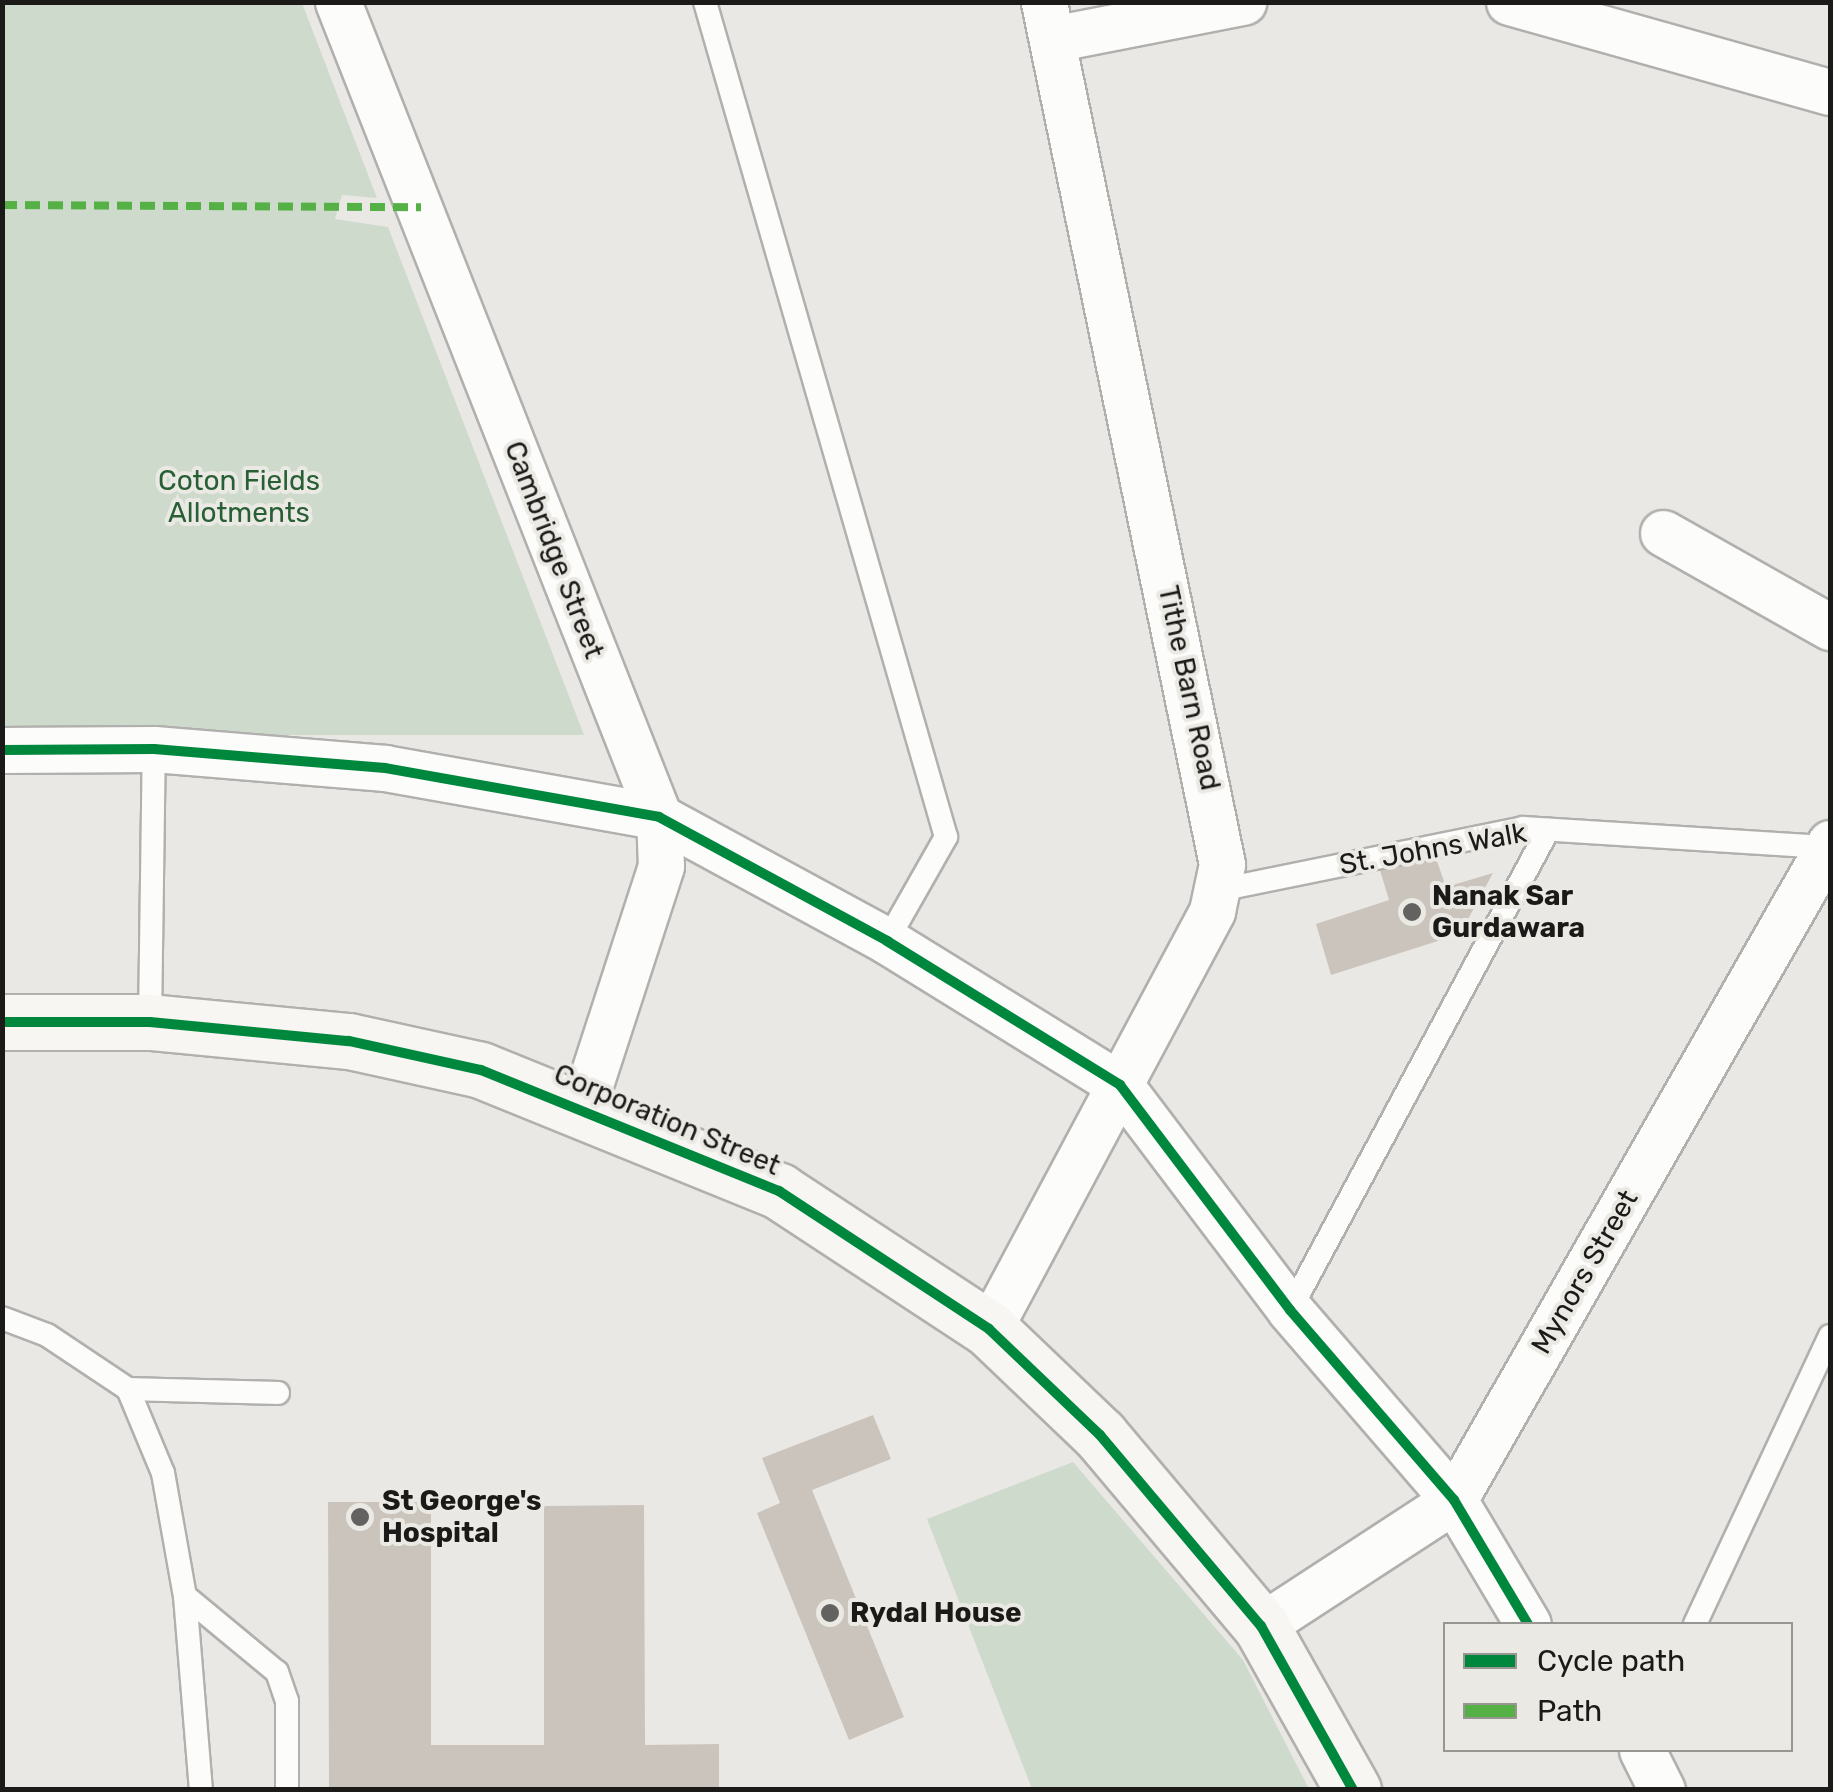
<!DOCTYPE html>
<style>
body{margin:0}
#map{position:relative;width:1833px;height:1792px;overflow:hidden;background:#eae8e5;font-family:Rubik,sans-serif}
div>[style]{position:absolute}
.green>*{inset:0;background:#cddacc}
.building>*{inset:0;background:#cbc4bc}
.roads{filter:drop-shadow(2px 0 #b1b0ae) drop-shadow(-2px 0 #b1b0ae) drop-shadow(0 2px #b1b0ae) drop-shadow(0 -2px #b1b0ae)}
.lane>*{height:22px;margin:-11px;padding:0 11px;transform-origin:11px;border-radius:11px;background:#fcfcfb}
.street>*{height:45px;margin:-22.5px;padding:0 22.5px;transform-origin:22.5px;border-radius:22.5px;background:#fcfcfb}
.secondary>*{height:55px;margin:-27.5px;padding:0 27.5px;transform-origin:27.5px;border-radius:27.5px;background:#f8f6f3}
.quiet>*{height:8px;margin-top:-4px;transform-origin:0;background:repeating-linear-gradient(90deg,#55b145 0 15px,transparent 0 23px)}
.cycleway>*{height:10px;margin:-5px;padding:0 5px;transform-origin:5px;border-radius:5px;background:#00873e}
.dots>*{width:28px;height:28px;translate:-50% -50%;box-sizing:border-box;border:5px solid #ebe9e4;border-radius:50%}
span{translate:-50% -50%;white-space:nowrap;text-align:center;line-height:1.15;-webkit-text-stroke:8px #ebe9e4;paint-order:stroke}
.park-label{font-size:28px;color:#295f35}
.street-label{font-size:28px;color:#1b1a18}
.poi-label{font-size:28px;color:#1b1a18;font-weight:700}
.left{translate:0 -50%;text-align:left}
.frame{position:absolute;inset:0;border:5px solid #1b1a18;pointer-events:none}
.legend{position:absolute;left:1443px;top:1622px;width:350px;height:130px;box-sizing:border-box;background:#ebe9e4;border:2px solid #989692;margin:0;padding:12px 18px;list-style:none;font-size:30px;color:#1b1a18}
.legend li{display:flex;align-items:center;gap:20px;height:50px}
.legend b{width:50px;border:2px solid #989692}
</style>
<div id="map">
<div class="green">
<div style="clip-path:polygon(3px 3px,302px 3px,377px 198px,342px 195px,335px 219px,388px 227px,584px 735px,3px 735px)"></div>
<div style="clip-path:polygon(1073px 1462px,1243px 1660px,1309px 1789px,1032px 1789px,927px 1519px)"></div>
</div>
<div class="building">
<div style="clip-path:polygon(1433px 850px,1446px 887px,1493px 873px,1460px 934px,1331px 975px,1316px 924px,1389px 900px,1379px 867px)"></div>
<div style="clip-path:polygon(873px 1415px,891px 1459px,812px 1490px,904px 1717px,849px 1740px,757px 1513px,780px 1503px,762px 1458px)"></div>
<div style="clip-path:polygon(328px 1502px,431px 1502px,431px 1745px,544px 1745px,544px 1506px,644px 1505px,645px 1745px,719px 1744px,719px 1790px,329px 1790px)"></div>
</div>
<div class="roads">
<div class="lane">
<div style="left:705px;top:2px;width:869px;rotate:73.9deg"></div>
<div style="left:946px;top:837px;width:120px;rotate:119.6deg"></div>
<div style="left:1219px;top:890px;width:310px;rotate:-11.5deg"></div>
<div style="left:1523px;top:828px;width:307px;rotate:3.6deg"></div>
<div style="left:150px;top:1022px;width:273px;rotate:-89.2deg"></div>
<div style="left:1290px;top:1310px;width:545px;rotate:-61.74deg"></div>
<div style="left:2px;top:1318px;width:48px;rotate:20.7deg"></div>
<div style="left:47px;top:1335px;width:97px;rotate:33.7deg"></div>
<div style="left:128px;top:1389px;width:91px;rotate:67.4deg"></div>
<div style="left:163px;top:1473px;width:125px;rotate:79.9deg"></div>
<div style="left:185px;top:1596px;width:119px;rotate:39.6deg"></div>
<div style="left:277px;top:1672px;width:31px;rotate:71deg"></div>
<div style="left:287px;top:1701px;width:89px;rotate:90deg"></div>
<div style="left:128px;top:1389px;width:150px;rotate:1.5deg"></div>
<div style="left:185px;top:1596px;width:195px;rotate:85.3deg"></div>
<div style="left:1695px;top:1624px;width:318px;rotate:-64.9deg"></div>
</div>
<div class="street">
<div style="left:338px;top:2px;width:876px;rotate:68.5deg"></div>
<div style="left:659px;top:817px;width:49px;rotate:87.7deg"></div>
<div style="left:661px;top:866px;width:252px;rotate:108deg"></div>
<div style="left:1509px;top:2px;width:333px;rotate:15.7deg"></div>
<div style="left:1052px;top:39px;width:195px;rotate:-11deg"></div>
<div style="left:1663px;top:533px;width:192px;rotate:29.4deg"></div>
<div style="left:2px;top:750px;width:152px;rotate:-0.4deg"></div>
<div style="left:154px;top:749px;width:232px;rotate:4.7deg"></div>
<div style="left:385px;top:768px;width:278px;rotate:10.1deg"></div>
<div style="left:659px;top:817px;width:260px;rotate:28.5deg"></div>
<div style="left:887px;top:941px;width:274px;rotate:31.7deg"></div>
<div style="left:1120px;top:1085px;width:282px;rotate:52.9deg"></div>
<div style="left:1290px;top:1310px;width:251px;rotate:49.2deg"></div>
<div style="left:1454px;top:1500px;width:144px;rotate:59.2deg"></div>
<div style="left:989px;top:1329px;width:474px;rotate:-61.9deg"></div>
<div style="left:1212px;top:911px;width:48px;rotate:-78deg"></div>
<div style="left:1222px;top:864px;width:880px;rotate:-101.67deg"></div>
<div style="left:1261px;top:1626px;width:230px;rotate:-33.1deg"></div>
<div style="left:1454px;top:1500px;width:757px;rotate:-60.22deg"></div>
<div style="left:1642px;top:1750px;width:45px;rotate:63.4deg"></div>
</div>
<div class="secondary">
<div style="left:2px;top:1022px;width:148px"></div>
<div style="left:150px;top:1022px;width:200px;rotate:5.5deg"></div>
<div style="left:349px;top:1041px;width:135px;rotate:12.4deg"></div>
<div style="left:481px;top:1070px;width:322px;rotate:22.1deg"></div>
<div style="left:779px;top:1191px;width:251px;rotate:33.3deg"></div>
<div style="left:989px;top:1329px;width:153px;rotate:43.7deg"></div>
<div style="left:1100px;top:1435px;width:250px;rotate:49.9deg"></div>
<div style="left:1261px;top:1626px;width:188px;rotate:60.7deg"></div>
</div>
</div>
<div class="quiet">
<div style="left:2px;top:205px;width:419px;rotate:0.3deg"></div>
<div style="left:1829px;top:847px;width:1px"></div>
</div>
<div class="cycleway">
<div style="left:2px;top:750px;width:152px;rotate:-0.4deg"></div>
<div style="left:154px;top:749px;width:232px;rotate:4.7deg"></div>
<div style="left:385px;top:768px;width:278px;rotate:10.1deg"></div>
<div style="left:659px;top:817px;width:260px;rotate:28.5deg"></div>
<div style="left:887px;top:941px;width:274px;rotate:31.7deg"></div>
<div style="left:1120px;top:1085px;width:282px;rotate:52.9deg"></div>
<div style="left:1290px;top:1310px;width:251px;rotate:49.2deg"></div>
<div style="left:1454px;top:1500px;width:144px;rotate:59.2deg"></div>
<div style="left:2px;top:1022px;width:148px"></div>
<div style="left:150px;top:1022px;width:200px;rotate:5.5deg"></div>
<div style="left:349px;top:1041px;width:135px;rotate:12.4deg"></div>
<div style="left:481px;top:1070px;width:322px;rotate:22.1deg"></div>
<div style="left:779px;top:1191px;width:251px;rotate:33.3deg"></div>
<div style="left:989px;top:1329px;width:153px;rotate:43.7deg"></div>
<div style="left:1100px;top:1435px;width:250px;rotate:49.9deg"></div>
<div style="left:1261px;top:1626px;width:188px;rotate:60.7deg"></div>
</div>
<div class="dots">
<div style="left:1412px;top:912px;background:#636260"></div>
<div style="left:360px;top:1517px;background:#636260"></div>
<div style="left:830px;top:1613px;background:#636260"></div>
</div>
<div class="park-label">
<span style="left:239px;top:497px">Coton Fields<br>Allotments</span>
</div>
<div class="street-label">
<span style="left:554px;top:550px;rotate:69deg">Cambridge Street</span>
<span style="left:1189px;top:688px;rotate:78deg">Tithe Barn Road</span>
<span style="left:1433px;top:849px;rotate:-10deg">St. Johns Walk</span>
<span style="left:667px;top:1120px;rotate:23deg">Corporation Street</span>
<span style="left:1585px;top:1272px;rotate:-60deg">Mynors Street</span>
</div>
<div class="poi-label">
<span class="left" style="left:1432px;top:912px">Nanak Sar<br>Gurdawara</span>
<span class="left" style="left:382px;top:1517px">St George's<br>Hospital</span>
<span class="left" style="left:850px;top:1613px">Rydal House</span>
</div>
<div class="frame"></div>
<ul class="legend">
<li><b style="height:12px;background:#00873e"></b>Cycle path</li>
<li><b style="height:12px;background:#55b145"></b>Path</li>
</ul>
</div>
